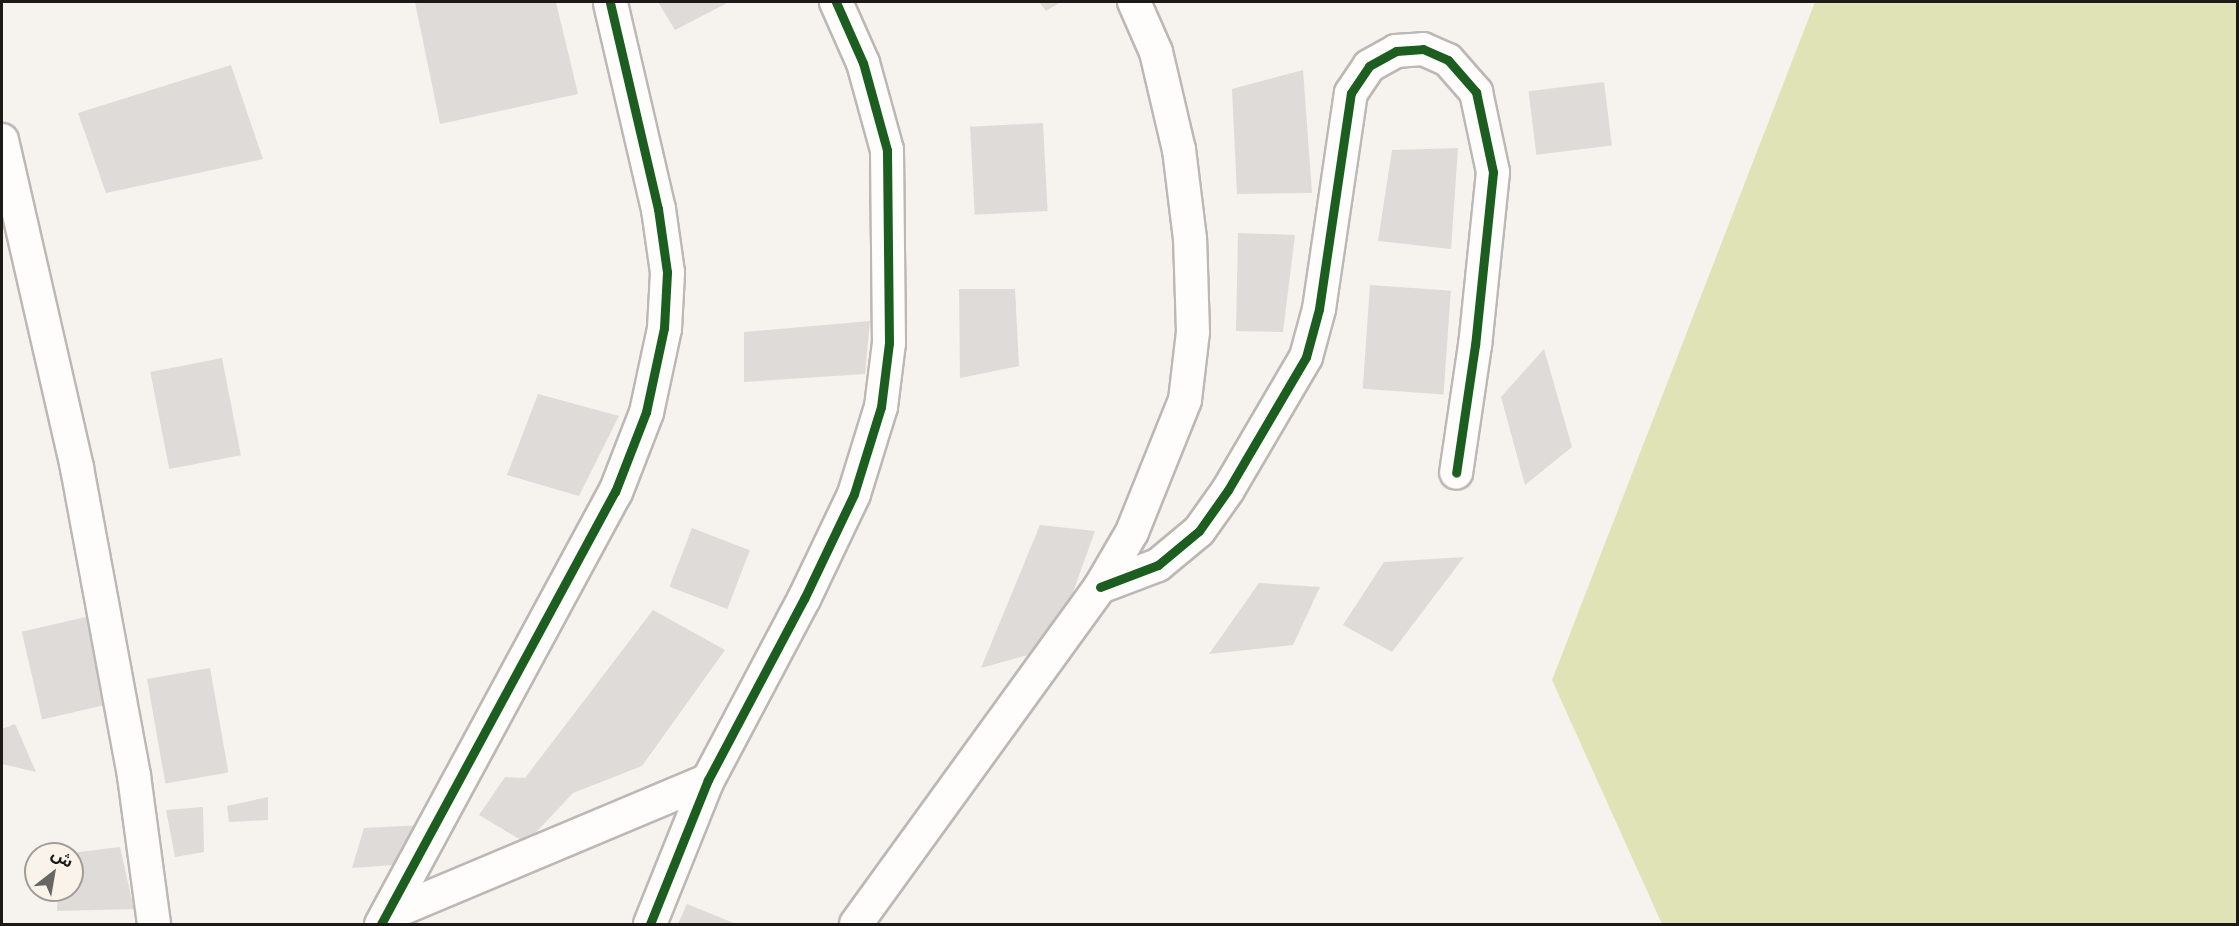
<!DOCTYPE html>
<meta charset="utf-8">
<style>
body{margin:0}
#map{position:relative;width:2239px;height:926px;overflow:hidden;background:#f6f2ee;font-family:"Space Grotesk","Noto Sans Arabic",sans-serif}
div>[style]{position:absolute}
.green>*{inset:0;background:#dfe3b6}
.building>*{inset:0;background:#dfdbd8;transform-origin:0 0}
.roads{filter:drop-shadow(2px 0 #bbb8b5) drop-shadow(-2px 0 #bbb8b5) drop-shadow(0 2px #bbb8b5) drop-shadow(0 -2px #bbb8b5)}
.minor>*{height:32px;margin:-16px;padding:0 16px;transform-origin:16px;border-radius:16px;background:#fefdfc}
.tertiary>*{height:33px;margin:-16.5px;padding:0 16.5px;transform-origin:16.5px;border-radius:16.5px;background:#fefdfc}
.cycleway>*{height:9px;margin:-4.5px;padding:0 4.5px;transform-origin:4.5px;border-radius:4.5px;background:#1b5e20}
span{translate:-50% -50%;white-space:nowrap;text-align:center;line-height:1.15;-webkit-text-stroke:4.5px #faf3ea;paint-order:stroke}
.frame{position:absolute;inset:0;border:3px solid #1c1a17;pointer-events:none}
.north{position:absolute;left:24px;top:842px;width:60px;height:60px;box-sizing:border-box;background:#faf3ea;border:2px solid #a19c96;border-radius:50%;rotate:31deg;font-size:16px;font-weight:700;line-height:24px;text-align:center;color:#1c1a17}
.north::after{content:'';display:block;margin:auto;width:21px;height:27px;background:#686662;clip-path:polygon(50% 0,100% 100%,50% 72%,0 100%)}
</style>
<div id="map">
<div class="green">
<div style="clip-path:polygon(1815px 2px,2237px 2px,2237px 924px,1662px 924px,1552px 680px)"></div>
</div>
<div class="building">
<div style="clip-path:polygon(415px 2px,556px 2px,578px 94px,440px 124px)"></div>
<div style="clip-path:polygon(658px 2px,729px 2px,675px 30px)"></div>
<div style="clip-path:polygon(1039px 2px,1061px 2px,1046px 11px)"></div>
<div style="clip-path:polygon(231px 65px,263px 159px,106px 193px,78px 113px)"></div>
<div style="clip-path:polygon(1303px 70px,1312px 193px,1237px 194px,1232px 89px)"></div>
<div style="left:1604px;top:82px;width:64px;height:76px;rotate:83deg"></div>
<div style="left:1043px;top:123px;width:88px;height:73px;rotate:87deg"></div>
<div style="clip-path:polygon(1458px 148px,1451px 249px,1378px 241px,1392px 150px)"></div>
<div style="clip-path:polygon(1238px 233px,1295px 235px,1283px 332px,1236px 331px)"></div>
<div style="left:1370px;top:285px;width:81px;height:104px;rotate:4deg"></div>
<div style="clip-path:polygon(959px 289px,1015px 289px,1019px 366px,960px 378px)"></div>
<div style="clip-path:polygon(870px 321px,865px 374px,744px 382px,744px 332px)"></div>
<div style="clip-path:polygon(1544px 349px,1572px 447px,1525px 485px,1501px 397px)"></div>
<div style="left:222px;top:358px;width:99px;height:73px;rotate:79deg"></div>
<div style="clip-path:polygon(538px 394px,619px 416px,579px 496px,507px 475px)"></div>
<div style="clip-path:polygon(1040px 525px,1095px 531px,1053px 648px,981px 668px)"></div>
<div style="left:692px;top:528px;width:62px;height:63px;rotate:21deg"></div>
<div style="clip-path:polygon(1464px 557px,1392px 652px,1343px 625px,1384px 562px)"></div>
<div style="clip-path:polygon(1259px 583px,1320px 587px,1293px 645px,1209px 654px)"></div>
<div style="clip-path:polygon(653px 610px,725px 650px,642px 766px,573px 793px,526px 843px,479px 815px,505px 777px,525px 778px)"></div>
<div style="left:90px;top:616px;width:90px;height:70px;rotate:77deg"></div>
<div style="left:210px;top:668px;width:106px;height:64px;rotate:80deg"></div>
<div style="clip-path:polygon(15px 724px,36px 772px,2px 764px,2px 729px)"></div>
<div style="clip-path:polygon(268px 797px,268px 820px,229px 822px,227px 806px)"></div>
<div style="clip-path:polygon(203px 807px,204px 852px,175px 857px,166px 810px)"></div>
<div style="clip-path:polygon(424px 825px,409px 864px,352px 868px,364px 828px)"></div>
<div style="clip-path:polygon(120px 847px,134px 909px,57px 911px,58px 890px,72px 890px,72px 853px)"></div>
<div style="clip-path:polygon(687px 904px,736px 924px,678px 924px)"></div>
</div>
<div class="roads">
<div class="minor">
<div style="left:2px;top:140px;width:336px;rotate:77.1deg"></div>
<div style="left:77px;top:468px;width:313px;rotate:79.5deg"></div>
<div style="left:134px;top:776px;width:149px;rotate:82.3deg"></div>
<div style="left:1100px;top:587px;width:62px;rotate:-20.8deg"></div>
<div style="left:1158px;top:565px;width:53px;rotate:-39.7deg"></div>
<div style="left:1199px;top:531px;width:50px;rotate:-54.7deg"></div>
<div style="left:1228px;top:490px;width:154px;rotate:-59.6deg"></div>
<div style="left:1306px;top:357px;width:50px;rotate:-74.8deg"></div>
<div style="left:1319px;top:309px;width:218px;rotate:-81.6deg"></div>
<div style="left:1351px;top:93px;width:32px;rotate:-56deg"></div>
<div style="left:1369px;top:66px;width:31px;rotate:-29deg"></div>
<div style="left:1396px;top:51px;width:27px;rotate:-4deg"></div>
<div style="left:1423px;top:49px;width:27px;rotate:24deg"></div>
<div style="left:1448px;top:60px;width:43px;rotate:48.8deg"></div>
<div style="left:1476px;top:92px;width:82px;rotate:78deg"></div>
<div style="left:1493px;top:172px;width:174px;rotate:95.9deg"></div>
<div style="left:1475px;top:345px;width:129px;rotate:98.4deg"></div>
<div style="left:387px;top:915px;width:348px;rotate:-22.8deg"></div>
<div style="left:650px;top:924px;width:155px;rotate:-68.1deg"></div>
<div style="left:708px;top:780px;width:205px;rotate:-62.1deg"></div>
<div style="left:804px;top:599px;width:116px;rotate:-64.5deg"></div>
<div style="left:854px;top:494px;width:91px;rotate:-72.8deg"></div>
<div style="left:881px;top:407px;width:64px;rotate:-82.9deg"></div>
<div style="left:889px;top:343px;width:193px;rotate:-90.6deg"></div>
<div style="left:887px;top:150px;width:90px;rotate:-105.4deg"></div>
<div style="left:863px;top:63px;width:67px;rotate:-113.9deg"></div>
<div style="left:856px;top:924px;width:416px;rotate:-54.1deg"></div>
<div style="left:1100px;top:587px;width:64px;rotate:-59.8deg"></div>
<div style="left:1132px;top:532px;width:142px;rotate:-68.1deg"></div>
<div style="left:1185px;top:400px;width:68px;rotate:-83.3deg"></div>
<div style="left:1193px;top:332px;width:93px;rotate:-91.8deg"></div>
<div style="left:1190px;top:239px;width:90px;rotate:-97deg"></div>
<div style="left:1179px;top:150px;width:101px;rotate:-103.2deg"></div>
<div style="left:1156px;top:52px;width:55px;rotate:-113.7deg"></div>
</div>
<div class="tertiary">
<div style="left:381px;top:924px;width:491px;rotate:-61.6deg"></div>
<div style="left:615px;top:492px;width:86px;rotate:-68.8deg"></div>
<div style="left:646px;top:412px;width:86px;rotate:-77.9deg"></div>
<div style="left:664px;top:328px;width:56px;rotate:-86.9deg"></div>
<div style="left:667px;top:272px;width:64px;rotate:-98.1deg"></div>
<div style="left:658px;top:209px;width:212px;rotate:-103.1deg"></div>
</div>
</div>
<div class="cycleway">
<div style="left:1100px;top:587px;width:62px;rotate:-20.8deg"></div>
<div style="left:1158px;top:565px;width:53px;rotate:-39.7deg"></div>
<div style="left:1199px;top:531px;width:50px;rotate:-54.7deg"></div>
<div style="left:1228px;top:490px;width:154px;rotate:-59.6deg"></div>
<div style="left:1306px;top:357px;width:50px;rotate:-74.8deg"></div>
<div style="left:1319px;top:309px;width:218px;rotate:-81.6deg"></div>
<div style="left:1351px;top:93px;width:32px;rotate:-56deg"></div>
<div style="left:1369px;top:66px;width:31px;rotate:-29deg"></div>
<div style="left:1396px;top:51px;width:27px;rotate:-4deg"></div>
<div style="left:1423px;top:49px;width:27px;rotate:24deg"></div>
<div style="left:1448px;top:60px;width:43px;rotate:48.8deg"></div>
<div style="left:1476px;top:92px;width:82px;rotate:78deg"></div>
<div style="left:1493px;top:172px;width:174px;rotate:95.9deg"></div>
<div style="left:1475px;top:345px;width:129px;rotate:98.4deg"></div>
<div style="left:381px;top:924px;width:491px;rotate:-61.6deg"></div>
<div style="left:615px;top:492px;width:86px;rotate:-68.8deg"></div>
<div style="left:646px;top:412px;width:86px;rotate:-77.9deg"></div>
<div style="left:664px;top:328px;width:56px;rotate:-86.9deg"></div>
<div style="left:667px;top:272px;width:64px;rotate:-98.1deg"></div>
<div style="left:658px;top:209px;width:212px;rotate:-103.1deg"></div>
<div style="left:650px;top:924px;width:155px;rotate:-68.1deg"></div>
<div style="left:708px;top:780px;width:205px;rotate:-62.1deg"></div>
<div style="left:804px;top:599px;width:116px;rotate:-64.5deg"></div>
<div style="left:854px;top:494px;width:91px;rotate:-72.8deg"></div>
<div style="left:881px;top:407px;width:64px;rotate:-82.9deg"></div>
<div style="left:889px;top:343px;width:193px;rotate:-90.6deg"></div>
<div style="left:887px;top:150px;width:90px;rotate:-105.4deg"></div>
<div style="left:863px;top:63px;width:67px;rotate:-113.9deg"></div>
</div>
<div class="frame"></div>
<div class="north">ش</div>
</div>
